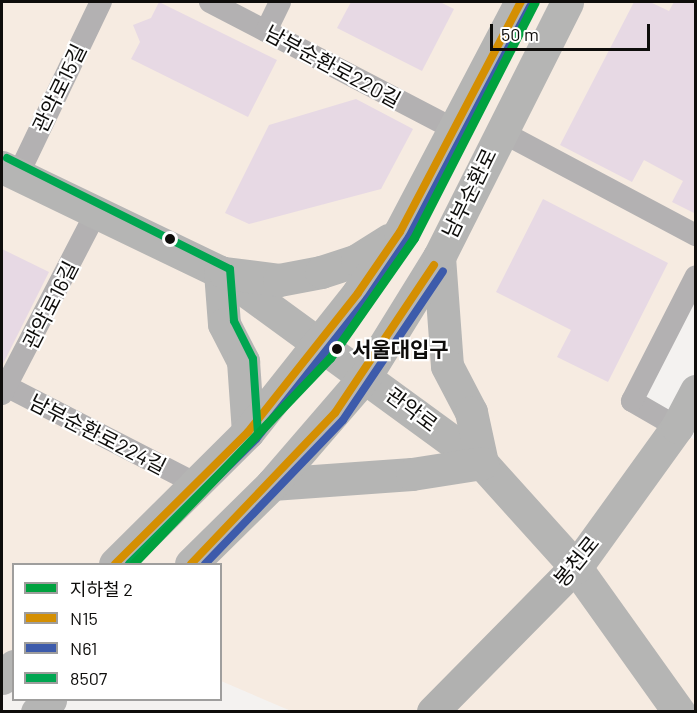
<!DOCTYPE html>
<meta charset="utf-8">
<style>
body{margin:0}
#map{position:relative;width:697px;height:713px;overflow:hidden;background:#f4f2f0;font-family:Barlow,"Noto Sans KR",sans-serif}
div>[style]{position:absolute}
.commercial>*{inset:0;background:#f6ebe1}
.building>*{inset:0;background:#e7d9e4}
.street>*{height:22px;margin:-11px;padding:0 11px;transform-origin:11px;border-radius:11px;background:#b3b1b2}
.secondary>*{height:32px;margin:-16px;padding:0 16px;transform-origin:16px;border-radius:16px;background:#b1b1b0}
.primary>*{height:33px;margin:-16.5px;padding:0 16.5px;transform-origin:16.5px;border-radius:16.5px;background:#b5b5b4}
.bus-1>*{height:8px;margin:-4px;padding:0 4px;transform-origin:4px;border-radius:4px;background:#d48f02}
.bus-2>*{height:8px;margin:-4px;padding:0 4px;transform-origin:4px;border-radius:4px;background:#3d5bab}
.bus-3>*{height:8px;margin:-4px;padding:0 4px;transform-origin:4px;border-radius:4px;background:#00a651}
.metro-1>*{height:9px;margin:-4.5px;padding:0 4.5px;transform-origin:4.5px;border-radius:4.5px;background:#00a23f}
.dots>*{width:16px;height:16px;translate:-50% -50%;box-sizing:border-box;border:3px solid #fff;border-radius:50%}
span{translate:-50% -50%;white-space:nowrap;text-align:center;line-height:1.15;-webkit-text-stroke:4.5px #fff;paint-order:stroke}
.street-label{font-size:21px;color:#0e0d0b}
.stop-label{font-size:21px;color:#0e0d0b;font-weight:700}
.left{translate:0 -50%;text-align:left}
.frame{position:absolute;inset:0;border:3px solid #0e0d0b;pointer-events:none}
.legend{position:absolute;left:12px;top:563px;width:210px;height:138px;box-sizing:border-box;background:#fff;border:2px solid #9f9e9d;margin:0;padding:8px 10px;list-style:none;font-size:18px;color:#0e0d0b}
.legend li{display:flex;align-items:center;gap:12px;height:30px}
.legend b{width:30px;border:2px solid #9f9e9d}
.scale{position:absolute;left:490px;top:24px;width:160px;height:27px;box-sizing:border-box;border:3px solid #0e0d0b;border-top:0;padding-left:8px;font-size:18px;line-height:21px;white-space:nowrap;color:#0e0d0b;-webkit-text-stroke:4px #fff;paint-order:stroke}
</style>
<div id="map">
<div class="commercial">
<div style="clip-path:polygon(2px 2px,695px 2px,695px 276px,632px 401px,695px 440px,695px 711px,291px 711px,221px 681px,220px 564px,14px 564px,13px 666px,2px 678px)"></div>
</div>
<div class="building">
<div style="clip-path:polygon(159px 2px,277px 60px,248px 117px,131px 59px,140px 42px,133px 25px,151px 18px)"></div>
<div style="clip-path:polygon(351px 2px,440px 2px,454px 9px,422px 71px,337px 28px)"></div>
<div style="clip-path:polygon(634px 2px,650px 2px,669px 11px,674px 2px,696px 2px,696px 214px,672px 202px,683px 181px,644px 160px,632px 182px,560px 145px)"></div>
<div style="clip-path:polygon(356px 99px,413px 129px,381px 189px,249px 224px,225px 213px,269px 125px)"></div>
<div style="clip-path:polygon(543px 199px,668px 263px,608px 382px,557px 357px,571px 330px,496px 292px)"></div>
<div style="clip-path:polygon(2px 249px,49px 272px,2px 366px)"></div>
</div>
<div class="street">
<div style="left:210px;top:2px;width:277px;rotate:27.5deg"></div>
<div style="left:266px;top:31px;width:32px;rotate:-64deg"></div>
<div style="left:500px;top:131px;width:222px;rotate:28deg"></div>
<div style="left:18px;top:175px;width:192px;rotate:-64.4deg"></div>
<div style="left:2px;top:384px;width:217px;rotate:27.2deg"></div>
<div style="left:2px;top:394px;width:204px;rotate:-62.6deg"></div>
<div style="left:677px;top:427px;width:52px;rotate:-150deg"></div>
<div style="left:632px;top:401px;width:140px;rotate:-62.9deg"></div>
</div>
<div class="secondary">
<div style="left:433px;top:712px;width:204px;rotate:-45.4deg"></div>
</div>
<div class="primary">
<div style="left:2px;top:167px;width:242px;rotate:25.7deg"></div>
<div style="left:220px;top:272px;width:324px;rotate:36.1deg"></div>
<div style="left:482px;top:463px;width:137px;rotate:48deg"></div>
<div style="left:574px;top:565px;width:181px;rotate:54.5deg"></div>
<div style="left:439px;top:257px;width:109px;rotate:85.8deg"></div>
<div style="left:447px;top:366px;width:52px;rotate:62.4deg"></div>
<div style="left:471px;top:412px;width:52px;rotate:77.8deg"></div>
<div style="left:220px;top:272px;width:52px;rotate:85.6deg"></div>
<div style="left:224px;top:324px;width:42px;rotate:62.8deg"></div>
<div style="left:243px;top:361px;width:71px;rotate:86deg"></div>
<div style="left:225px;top:273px;width:54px;rotate:7.4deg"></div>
<div style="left:279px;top:280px;width:43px;rotate:-10.8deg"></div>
<div style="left:321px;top:272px;width:38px;rotate:-18deg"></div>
<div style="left:357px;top:260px;width:38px;rotate:-32deg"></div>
<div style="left:272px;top:484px;width:140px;rotate:-4.1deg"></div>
<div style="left:412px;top:474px;width:71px;rotate:-8.9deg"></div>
<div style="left:115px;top:564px;width:187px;rotate:-44.8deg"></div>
<div style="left:248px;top:432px;width:177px;rotate:-51.6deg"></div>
<div style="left:358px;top:293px;width:74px;rotate:-55.5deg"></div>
<div style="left:400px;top:232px;width:260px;rotate:-62.3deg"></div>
<div style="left:191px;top:564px;width:114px;rotate:-44.6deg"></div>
<div style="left:272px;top:484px;width:144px;rotate:-49.2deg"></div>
<div style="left:366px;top:375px;width:139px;rotate:-58.3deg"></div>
<div style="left:439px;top:257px;width:285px;rotate:-63.3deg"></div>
<div style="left:576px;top:567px;width:173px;rotate:-54.2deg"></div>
<div style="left:677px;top:427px;width:41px;rotate:-62.2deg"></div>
<div style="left:2px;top:678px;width:17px;rotate:-45deg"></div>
<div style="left:37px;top:712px;width:18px;rotate:-43deg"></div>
</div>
<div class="bus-1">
<div style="left:115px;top:564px;width:187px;rotate:-44.8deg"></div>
<div style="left:248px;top:432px;width:177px;rotate:-51.6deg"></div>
<div style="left:358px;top:293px;width:74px;rotate:-55.5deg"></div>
<div style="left:400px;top:232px;width:260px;rotate:-62.3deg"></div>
<div style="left:191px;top:564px;width:209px;rotate:-46.4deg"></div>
<div style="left:335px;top:413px;width:178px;rotate:-56.2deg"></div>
</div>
<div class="bus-2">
<div style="left:129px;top:564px;width:178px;rotate:-44.5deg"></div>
<div style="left:256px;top:439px;width:179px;rotate:-51.6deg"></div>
<div style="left:367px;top:299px;width:75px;rotate:-55.9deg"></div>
<div style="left:409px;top:237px;width:260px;rotate:-62.3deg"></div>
<div style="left:205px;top:564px;width:199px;rotate:-46.2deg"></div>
<div style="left:343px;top:420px;width:179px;rotate:-56.1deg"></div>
</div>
<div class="bus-3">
<div style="left:7px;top:158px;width:249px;rotate:26.5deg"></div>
<div style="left:230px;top:269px;width:52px;rotate:85.6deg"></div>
<div style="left:234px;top:321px;width:42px;rotate:63.4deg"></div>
<div style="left:253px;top:359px;width:76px;rotate:86.2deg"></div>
<div style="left:258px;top:435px;width:182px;rotate:135deg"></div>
</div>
<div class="metro-1">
<div style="left:133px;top:564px;width:285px;rotate:-46.3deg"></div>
<div style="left:330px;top:358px;width:146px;rotate:-55deg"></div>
<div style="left:414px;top:238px;width:265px;rotate:-62.9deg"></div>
</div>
<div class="dots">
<div style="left:170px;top:239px;background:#0e0d0b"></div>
<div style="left:337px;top:349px;background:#0e0d0b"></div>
</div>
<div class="street-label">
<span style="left:333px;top:66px;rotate:28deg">남부순환로220길</span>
<span style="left:59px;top:88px;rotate:-64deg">관악로15길</span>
<span style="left:469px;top:193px;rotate:-64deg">남부순환로</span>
<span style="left:50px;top:305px;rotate:-63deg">관악로16길</span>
<span style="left:412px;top:409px;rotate:37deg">관악로</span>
<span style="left:98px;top:434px;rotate:27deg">남부순환로224길</span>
<span style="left:576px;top:561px;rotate:-51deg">봉천로</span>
</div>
<div class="stop-label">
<span class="left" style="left:352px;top:349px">서울대입구</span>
</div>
<div class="frame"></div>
<ul class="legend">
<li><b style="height:8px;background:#00a23f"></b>지하철 2</li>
<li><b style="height:8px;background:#d48f02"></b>N15</li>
<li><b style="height:8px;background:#3d5bab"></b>N61</li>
<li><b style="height:8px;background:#00a651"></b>8507</li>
</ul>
<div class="scale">50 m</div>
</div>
